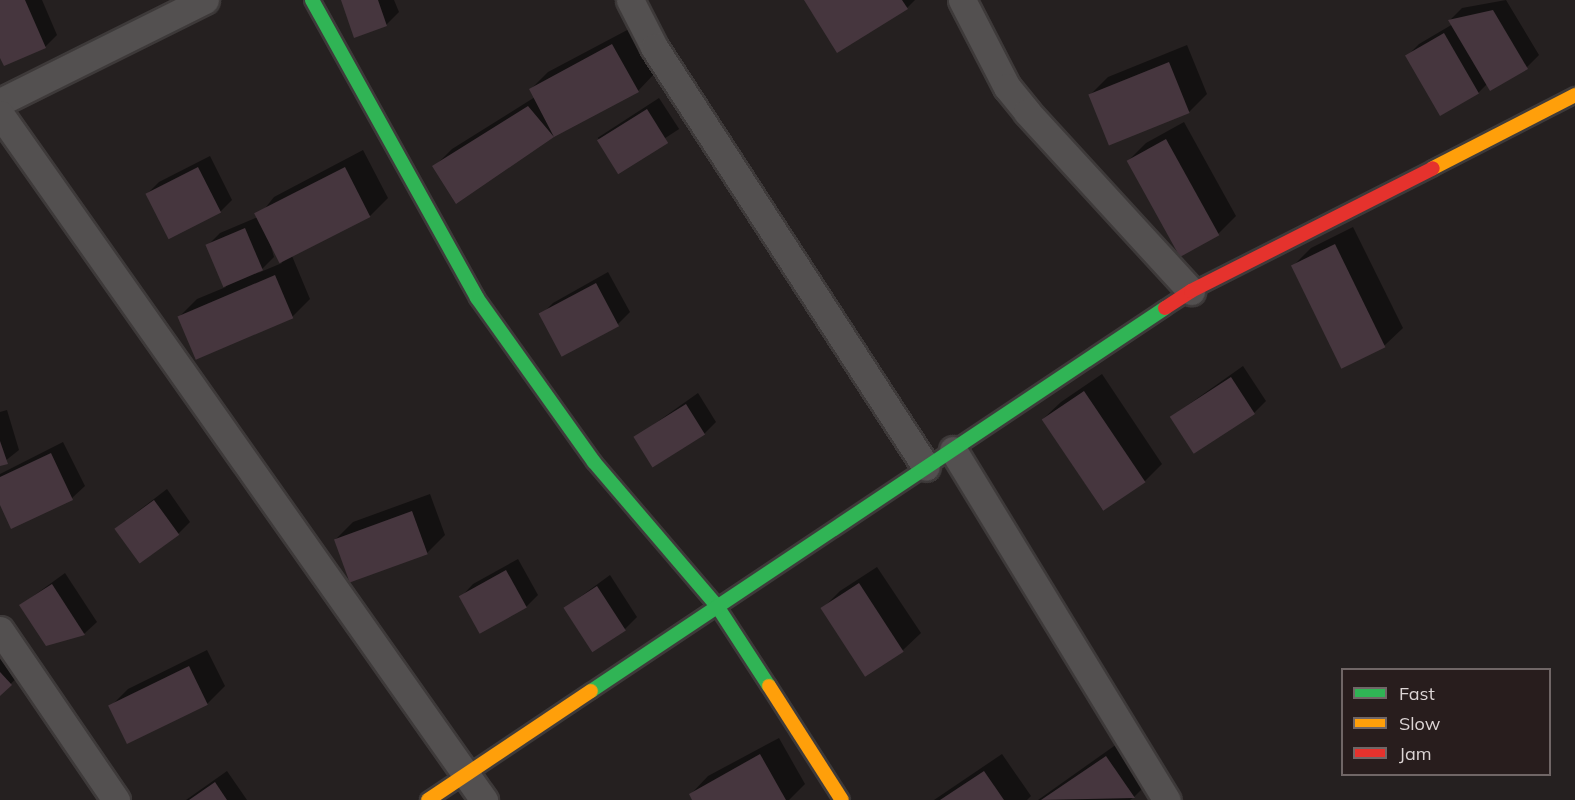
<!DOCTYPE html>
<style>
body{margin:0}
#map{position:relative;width:1575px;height:800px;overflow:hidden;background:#252020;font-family:Mulish,sans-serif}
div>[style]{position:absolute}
.shadow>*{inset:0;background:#0007;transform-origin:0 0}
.building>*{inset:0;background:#46363e;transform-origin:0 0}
.roads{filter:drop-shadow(2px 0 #3e3a3a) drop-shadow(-2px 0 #3e3a3a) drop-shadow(0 2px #3e3a3a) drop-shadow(0 -2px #3e3a3a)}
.street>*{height:27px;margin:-13.5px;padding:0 13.5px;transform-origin:13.5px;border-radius:13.5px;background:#535050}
.fast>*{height:14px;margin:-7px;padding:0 7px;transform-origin:7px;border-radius:7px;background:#30b455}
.slow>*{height:14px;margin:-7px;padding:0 7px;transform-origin:7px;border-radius:7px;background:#ff9f0a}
.jam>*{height:14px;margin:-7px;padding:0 7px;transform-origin:7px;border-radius:7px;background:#e5322d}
span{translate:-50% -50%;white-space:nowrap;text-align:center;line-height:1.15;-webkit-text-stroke:6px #281d1d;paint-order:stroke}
.legend{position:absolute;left:1341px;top:668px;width:210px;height:108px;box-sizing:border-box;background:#281d1d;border:2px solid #706666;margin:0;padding:8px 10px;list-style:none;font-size:18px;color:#dcd4d4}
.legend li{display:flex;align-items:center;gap:12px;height:30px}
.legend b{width:30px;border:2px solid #706666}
</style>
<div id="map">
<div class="shadow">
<div style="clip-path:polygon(0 0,42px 0,57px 35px,45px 47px,0 54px)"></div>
<div style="clip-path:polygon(342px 0,394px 0,399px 12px,386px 25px)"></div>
<div style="clip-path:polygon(806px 0,915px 0,907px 8px)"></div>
<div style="clip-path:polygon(1506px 0,1539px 55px,1527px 67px,1488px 83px,1478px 93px,1407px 56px,1419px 44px,1453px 24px,1450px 20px,1462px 8px)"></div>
<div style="clip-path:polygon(631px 28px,655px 73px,638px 91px,554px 136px,457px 202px,434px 167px,452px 149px,535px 97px,531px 89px,548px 72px)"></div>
<div style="clip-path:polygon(1187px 45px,1207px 94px,1189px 112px,1090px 95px,1108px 77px)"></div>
<div style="left:659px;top:98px;width:37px;height:73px;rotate:57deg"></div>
<div style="clip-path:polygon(1184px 122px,1236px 216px,1218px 234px,1128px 161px,1146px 143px)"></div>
<div style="clip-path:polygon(evenodd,363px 150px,388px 198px,370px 216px,292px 256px,310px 299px,292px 317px,196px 357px,179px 317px,197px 299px,226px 287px,208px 245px,220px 233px,258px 217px,274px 197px,363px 150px,268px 236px,282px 263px,258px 273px,274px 257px,268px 236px)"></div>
<div style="clip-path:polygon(210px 156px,232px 200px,220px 212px,147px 194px,159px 182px)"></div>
<div style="clip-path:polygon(1353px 227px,1403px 328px,1385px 345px,1344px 366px,1293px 266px,1311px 248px)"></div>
<div style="clip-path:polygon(608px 272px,630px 312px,618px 324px,541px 315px,553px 303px)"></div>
<div style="clip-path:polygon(1243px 366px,1266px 401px,1254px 413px,1171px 417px)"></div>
<div style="clip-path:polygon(1102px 374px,1162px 464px,1144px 482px,1102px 509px,1043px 419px,1061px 402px)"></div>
<div style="clip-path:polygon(698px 393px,716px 422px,704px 434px,636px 437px)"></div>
<div style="clip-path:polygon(7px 410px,19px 450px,0 465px,0 412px)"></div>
<div style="clip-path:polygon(63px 442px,85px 486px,72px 498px,12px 527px,0 502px,0 474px)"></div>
<div style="clip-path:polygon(167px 489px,190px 522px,178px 534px,116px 528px)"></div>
<div style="clip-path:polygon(430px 494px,445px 535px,427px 553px,336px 539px,353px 522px)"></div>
<div style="clip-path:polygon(518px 559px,538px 595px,526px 607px,481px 632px,461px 597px,473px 584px)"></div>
<div style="clip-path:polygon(877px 567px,921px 633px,903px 650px,822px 609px,840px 591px)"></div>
<div style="clip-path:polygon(65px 573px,97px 622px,85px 633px,46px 644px,21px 605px)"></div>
<div style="clip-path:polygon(610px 575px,637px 617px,625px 629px,565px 608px)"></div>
<div style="clip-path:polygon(0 646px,23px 672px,0 694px)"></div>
<div style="clip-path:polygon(207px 650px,225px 686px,207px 704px,110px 707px,128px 689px)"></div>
<div style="clip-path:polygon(779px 738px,805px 784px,789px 800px,694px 800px,691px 794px,708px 776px)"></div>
<div style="clip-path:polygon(1124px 739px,1152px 779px,1134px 797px,1130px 800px,1038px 800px)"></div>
<div style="clip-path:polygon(1002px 754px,1031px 796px,1027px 800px,934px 800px)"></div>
<div style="clip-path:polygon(227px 771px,247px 800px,186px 800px)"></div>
</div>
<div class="building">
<div style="clip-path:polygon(0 0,25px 0,46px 48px,4px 66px,0 58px)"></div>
<div style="clip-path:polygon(341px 0,378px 0,387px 26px,354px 38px)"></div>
<div style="clip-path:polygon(804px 0,902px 0,908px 9px,837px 53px)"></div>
<div style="clip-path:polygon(1493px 10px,1528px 69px,1490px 91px,1448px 20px)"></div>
<div style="left:1444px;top:33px;width:70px;height:45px;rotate:60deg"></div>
<div style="clip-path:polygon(612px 44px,639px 92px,554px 137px,456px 204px,432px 166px,528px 106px,554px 137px,529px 89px)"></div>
<div style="left:1169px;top:62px;width:55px;height:87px;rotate:68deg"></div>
<div style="left:647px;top:109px;width:40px;height:59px;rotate:58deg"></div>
<div style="left:1166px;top:139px;width:110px;height:45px;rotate:61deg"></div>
<div style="left:198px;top:167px;width:51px;height:59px;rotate:63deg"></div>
<div style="left:345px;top:167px;width:56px;height:102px;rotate:63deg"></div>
<div style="left:245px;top:228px;width:46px;height:43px;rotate:67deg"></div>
<div style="left:1335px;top:244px;width:115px;height:49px;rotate:64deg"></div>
<div style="left:275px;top:275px;width:47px;height:106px;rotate:67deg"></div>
<div style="left:596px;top:283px;width:49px;height:65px;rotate:62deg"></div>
<div style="left:1231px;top:377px;width:44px;height:73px;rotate:57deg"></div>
<div style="left:1084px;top:391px;width:110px;height:51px;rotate:56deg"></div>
<div style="left:686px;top:404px;width:36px;height:62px;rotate:58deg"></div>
<div style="clip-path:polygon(0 441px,8px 464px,0 466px)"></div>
<div style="clip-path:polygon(51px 453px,73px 500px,11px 529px,0 505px,0 477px)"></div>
<div style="left:154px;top:500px;width:43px;height:49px;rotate:54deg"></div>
<div style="left:412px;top:511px;width:46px;height:83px;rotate:70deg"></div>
<div style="left:506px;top:570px;width:43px;height:54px;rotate:61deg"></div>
<div style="left:859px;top:583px;width:82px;height:46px;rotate:57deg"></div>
<div style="clip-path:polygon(52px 584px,85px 635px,46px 646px,19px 605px)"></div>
<div style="left:597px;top:586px;width:53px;height:40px;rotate:57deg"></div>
<div style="left:189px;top:666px;width:43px;height:90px;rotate:64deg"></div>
<div style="clip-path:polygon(0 672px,12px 685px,0 696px)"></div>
<div style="clip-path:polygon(760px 754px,786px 800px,692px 800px,689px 794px)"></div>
<div style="clip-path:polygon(1106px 756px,1135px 798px,1041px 800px)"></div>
<div style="clip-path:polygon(984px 771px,1004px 800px,940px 800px)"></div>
<div style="clip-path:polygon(215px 782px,227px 800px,189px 800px)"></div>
</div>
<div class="roads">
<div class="street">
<div style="left:630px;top:0;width:53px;rotate:62.9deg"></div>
<div style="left:654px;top:47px;width:500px;rotate:57.07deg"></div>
<div style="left:962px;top:0;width:98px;rotate:62.7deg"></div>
<div style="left:1007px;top:87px;width:32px;rotate:51deg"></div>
<div style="left:1027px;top:112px;width:243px;rotate:47.5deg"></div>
<div style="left:0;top:102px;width:229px;rotate:-26.5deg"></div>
<div style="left:0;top:114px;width:840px;rotate:54.8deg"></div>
<div style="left:953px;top:450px;width:410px;rotate:58.6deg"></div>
<div style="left:0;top:630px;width:206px;rotate:55.7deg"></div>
</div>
<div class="fast">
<div style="left:312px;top:0;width:341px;rotate:61deg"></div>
<div style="left:477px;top:298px;width:201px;rotate:54.5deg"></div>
<div style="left:594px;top:462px;width:189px;rotate:49.5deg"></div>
<div style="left:717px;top:606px;width:95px;rotate:57deg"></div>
<div style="left:591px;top:691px;width:690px;rotate:-33.71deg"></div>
</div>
<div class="slow">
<div style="left:1433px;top:168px;width:160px;rotate:-27.2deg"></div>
<div style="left:769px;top:686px;width:135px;rotate:57.4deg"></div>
<div style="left:428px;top:800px;width:196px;rotate:-33.8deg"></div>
</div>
<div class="jam">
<div style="left:1165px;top:308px;width:31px;rotate:-33deg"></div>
<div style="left:1191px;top:291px;width:271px;rotate:-26.9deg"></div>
</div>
</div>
<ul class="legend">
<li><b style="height:8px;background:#30b455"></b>Fast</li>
<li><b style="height:8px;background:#ff9f0a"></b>Slow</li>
<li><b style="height:8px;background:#e5322d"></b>Jam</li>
</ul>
</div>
